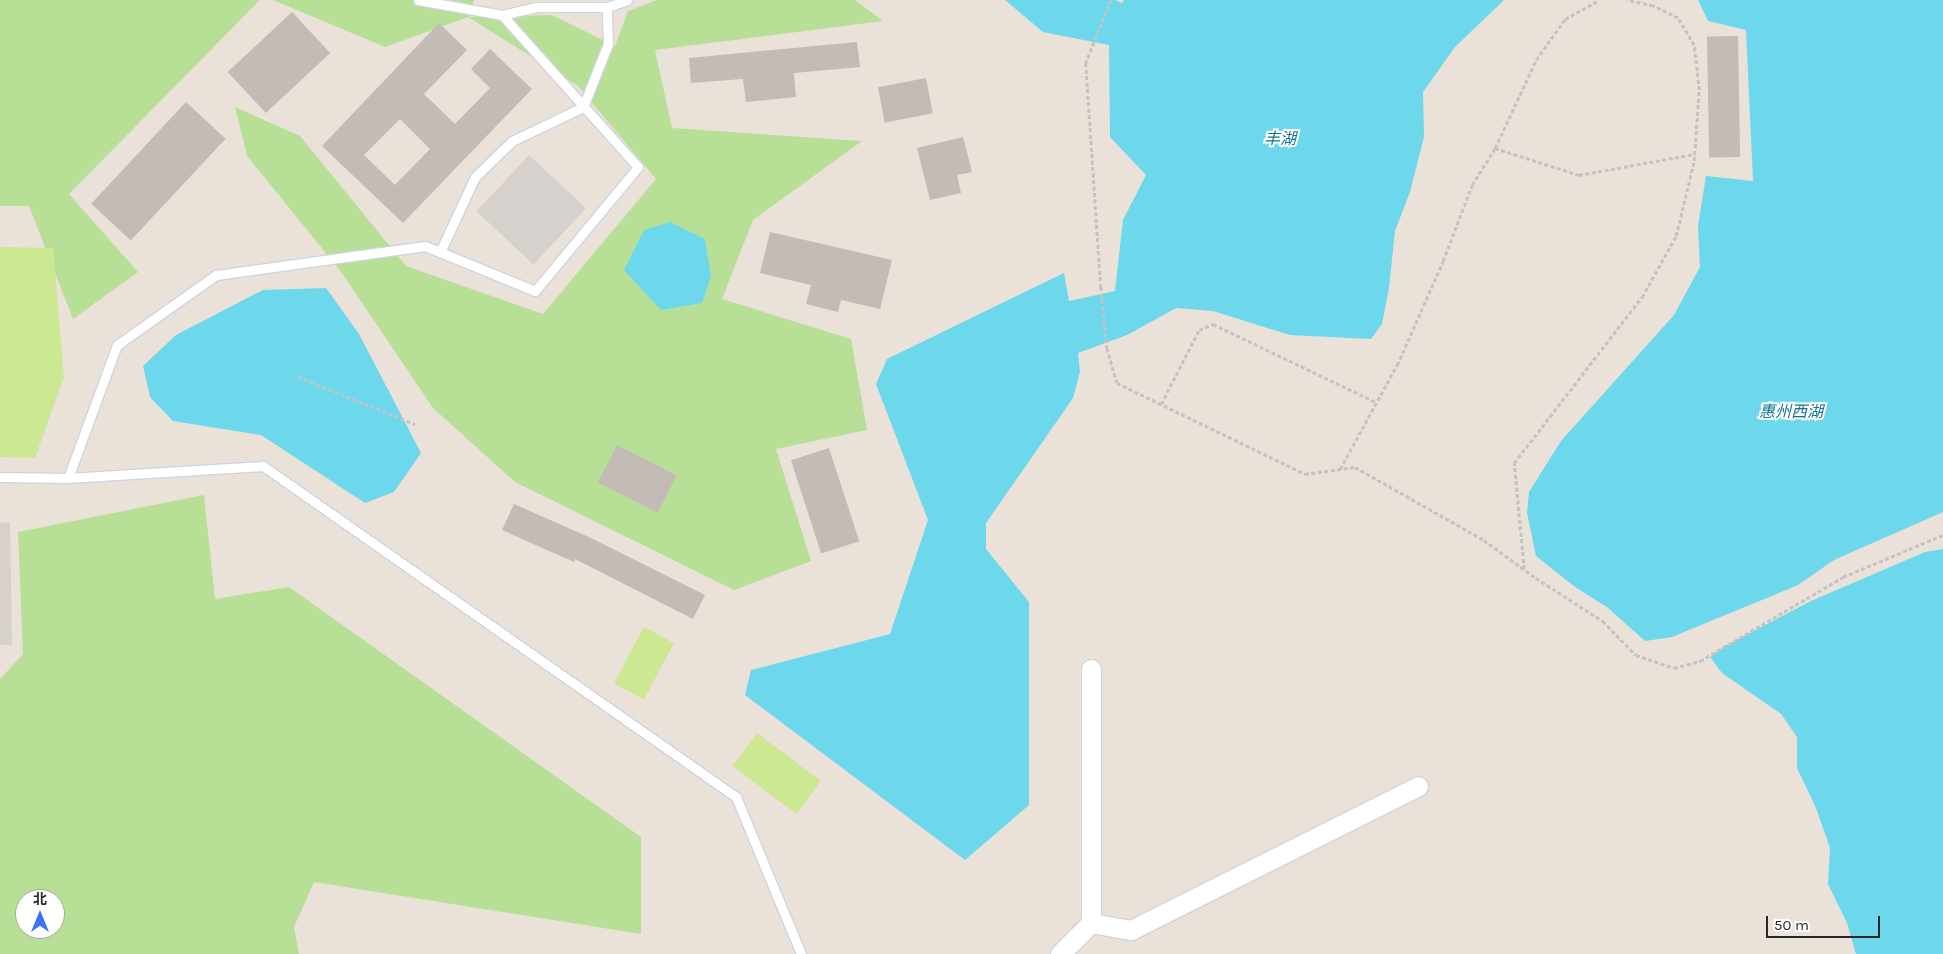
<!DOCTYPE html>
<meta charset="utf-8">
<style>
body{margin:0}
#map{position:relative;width:1943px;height:954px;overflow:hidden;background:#eae1d9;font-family:Karla,"Noto Sans SC",sans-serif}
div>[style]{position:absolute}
.green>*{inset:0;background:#b7e096}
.pitch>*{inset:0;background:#cce892;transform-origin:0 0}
.plaza>*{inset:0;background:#d6d1cc;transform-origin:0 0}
.water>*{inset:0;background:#6dd7eb}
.building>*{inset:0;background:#c2bbb6;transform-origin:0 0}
.path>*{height:2.5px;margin-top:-1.25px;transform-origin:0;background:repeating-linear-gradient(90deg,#c3c3c3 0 4px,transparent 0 6.5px)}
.roads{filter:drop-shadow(1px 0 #cfd4e1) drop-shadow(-1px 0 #cfd4e1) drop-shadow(0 1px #cfd4e1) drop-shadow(0 -1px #cfd4e1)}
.service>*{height:9px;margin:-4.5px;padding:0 4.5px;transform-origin:4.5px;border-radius:4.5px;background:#fff}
.minor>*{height:19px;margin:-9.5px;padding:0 9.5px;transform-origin:9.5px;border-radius:9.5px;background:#fff}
span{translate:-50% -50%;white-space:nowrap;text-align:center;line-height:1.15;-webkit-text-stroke:4px #fff;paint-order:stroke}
.water-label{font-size:16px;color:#107493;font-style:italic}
.north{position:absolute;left:15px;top:889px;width:50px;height:50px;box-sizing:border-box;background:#fff;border:1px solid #a9a9a9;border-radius:50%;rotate:0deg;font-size:14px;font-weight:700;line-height:20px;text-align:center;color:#282828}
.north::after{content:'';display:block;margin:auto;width:18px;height:22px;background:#3b71f6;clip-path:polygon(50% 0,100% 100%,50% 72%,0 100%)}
.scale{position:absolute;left:1766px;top:916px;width:114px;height:22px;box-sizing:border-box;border:2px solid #282828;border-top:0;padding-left:6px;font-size:15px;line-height:18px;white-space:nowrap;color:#282828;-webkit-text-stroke:4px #fff;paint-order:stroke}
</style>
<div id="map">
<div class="green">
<div style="clip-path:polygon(0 0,260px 0,69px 194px,138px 272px,73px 319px,29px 206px,0 206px)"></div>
<div style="clip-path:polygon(273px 0,474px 0,469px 17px,552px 15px,615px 46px,628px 11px,657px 0,855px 0,883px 21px,655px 50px,672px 128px,862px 141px,753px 220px,722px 299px,851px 339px,867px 430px,776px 449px,811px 561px,734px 590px,515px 482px,433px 408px,342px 273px,247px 156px,235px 107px,300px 136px,406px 266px,543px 314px,656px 179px,578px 86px,468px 17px,385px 47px)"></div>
<div style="clip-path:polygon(evenodd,204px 495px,215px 599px,289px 587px,641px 837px,641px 934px,314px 882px,294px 927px,299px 954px,0 954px,0 679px,23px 654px,18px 532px,204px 495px,25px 899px,55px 899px,55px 929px,25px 929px,25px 899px)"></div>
</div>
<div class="pitch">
<div style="clip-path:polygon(0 247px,53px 248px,64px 377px,35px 458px,0 457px)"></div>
<div style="left:644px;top:627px;width:34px;height:64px;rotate:28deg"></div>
<div style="left:757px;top:733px;width:80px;height:41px;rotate:37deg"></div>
</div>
<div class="plaza">
<div style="left:529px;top:155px;width:78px;height:77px;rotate:43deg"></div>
<div style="clip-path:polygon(10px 522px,12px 645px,0 645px,0 523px)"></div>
</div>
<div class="water">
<div style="clip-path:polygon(1005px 0,1115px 0,1122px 3px,1124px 0,1504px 0,1455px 47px,1423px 92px,1424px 137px,1410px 192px,1395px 231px,1389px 288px,1382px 324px,1371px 339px,1290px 335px,1213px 311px,1176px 308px,1127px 335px,1078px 353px,1080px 372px,1073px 398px,986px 523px,986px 549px,1029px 602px,1029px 805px,965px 860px,745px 695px,751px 670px,890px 634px,928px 520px,876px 384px,887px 359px,1064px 273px,1069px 301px,1115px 291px,1123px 220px,1146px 175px,1110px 137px,1109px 45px,1043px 32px)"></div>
<div style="clip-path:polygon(1698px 0,1943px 0,1943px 512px,1834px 560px,1798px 585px,1672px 637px,1645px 641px,1607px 607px,1575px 587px,1536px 556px,1527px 513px,1529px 492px,1561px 441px,1674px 315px,1700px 267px,1698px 226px,1706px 176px,1753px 181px,1746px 30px,1708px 21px)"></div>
<div style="clip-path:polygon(670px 222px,705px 239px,711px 277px,702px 303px,661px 310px,624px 270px,644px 230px)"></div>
<div style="clip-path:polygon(326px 288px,359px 334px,421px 453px,394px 492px,365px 503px,261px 435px,173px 421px,150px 397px,143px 366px,176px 335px,263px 290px)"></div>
<div style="clip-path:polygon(1943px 549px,1943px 954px,1856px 954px,1847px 923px,1828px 884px,1830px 848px,1816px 808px,1797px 768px,1797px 737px,1781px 714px,1722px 673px,1710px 657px,1725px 646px,1811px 601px,1925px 552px)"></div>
</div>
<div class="building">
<div style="left:292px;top:12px;width:56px;height:88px;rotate:47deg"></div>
<div style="clip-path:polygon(evenodd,439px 23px,467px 50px,424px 94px,455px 124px,490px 88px,471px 69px,490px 49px,532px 89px,403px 223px,322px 146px,439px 23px,400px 119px,430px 149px,395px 185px,364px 155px,400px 119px)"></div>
<div style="left:1738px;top:36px;width:121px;height:31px;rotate:89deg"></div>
<div style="clip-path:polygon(857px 42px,860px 67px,794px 73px,796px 97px,746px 102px,743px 79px,691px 83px,689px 58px)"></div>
<div style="left:926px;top:78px;width:36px;height:49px;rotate:79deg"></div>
<div style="left:186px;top:102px;width:54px;height:139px;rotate:43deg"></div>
<div style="clip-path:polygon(963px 137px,972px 172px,957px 175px,961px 193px,930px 200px,917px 148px)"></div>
<div style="clip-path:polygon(770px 232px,892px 260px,880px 309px,841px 300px,838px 312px,806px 304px,811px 285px,760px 273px)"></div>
<div style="left:617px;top:445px;width:67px;height:42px;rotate:27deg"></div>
<div style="left:829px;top:448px;width:98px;height:40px;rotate:72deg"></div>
<div style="clip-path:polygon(514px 504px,591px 538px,705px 595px,693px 619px,575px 559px,574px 562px,502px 530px)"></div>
</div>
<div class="path">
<div style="left:1111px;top:0;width:68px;rotate:111.6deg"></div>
<div style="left:1086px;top:63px;width:225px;rotate:86.2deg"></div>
<div style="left:1101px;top:287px;width:61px;rotate:84.4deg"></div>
<div style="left:1107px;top:348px;width:36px;rotate:74deg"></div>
<div style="left:1117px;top:383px;width:209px;rotate:25.8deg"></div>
<div style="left:1305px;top:474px;width:50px;rotate:-8deg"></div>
<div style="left:1355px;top:467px;width:148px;rotate:29.5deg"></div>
<div style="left:1484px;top:540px;width:64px;rotate:36.2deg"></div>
<div style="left:1536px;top:578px;width:80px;rotate:32.7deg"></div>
<div style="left:1603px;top:621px;width:47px;rotate:45.9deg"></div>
<div style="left:1636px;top:655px;width:40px;rotate:18.9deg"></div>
<div style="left:1674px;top:668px;width:27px;rotate:-15deg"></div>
<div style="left:1700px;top:661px;width:166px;rotate:-30.4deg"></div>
<div style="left:1843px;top:577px;width:108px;rotate:-22.8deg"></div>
<div style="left:1495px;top:148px;width:88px;rotate:17.8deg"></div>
<div style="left:1579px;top:175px;width:118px;rotate:-10.3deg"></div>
<div style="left:298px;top:377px;width:126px;rotate:21.9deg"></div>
<div style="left:1161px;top:404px;width:83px;rotate:-62.8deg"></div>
<div style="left:1199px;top:330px;width:15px;rotate:-23deg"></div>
<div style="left:1213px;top:324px;width:181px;rotate:25.6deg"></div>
<div style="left:1340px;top:469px;width:119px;rotate:-61.3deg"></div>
<div style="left:1397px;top:365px;width:114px;rotate:-66.1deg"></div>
<div style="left:1443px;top:261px;width:81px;rotate:-69.1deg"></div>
<div style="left:1472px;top:185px;width:44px;rotate:-58.1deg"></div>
<div style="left:1495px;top:148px;width:97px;rotate:-65deg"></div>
<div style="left:1536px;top:60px;width:50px;rotate:-54.7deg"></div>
<div style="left:1565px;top:19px;width:39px;rotate:-29deg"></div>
<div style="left:1524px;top:569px;width:106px;rotate:-95.4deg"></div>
<div style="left:1514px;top:463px;width:210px;rotate:-52.4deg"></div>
<div style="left:1642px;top:297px;width:70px;rotate:-60.9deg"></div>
<div style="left:1676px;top:236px;width:77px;rotate:-76.5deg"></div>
<div style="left:1694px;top:161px;width:71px;rotate:-86deg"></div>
<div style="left:1699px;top:90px;width:45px;rotate:-96.3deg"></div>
<div style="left:1694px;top:45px;width:31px;rotate:-121deg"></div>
<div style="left:1678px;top:18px;width:28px;rotate:-154deg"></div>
<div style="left:1653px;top:6px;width:27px;rotate:-167deg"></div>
</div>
<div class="roads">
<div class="service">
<div style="left:502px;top:15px;width:35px;rotate:-13deg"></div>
<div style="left:536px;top:7px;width:71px"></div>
<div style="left:607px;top:7px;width:21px;rotate:-19deg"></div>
<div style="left:440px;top:252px;width:83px;rotate:-65deg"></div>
<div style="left:475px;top:177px;width:52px;rotate:-44.2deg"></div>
<div style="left:512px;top:141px;width:79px;rotate:-25.6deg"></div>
<div style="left:583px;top:107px;width:68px;rotate:-68.4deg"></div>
<div style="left:608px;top:44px;width:37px;rotate:-92deg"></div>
<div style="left:0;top:477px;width:68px;rotate:0.8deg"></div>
<div style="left:68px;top:478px;width:142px;rotate:-69.8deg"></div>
<div style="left:117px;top:345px;width:121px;rotate:-35.3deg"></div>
<div style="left:216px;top:275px;width:211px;rotate:-7.9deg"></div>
<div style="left:425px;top:246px;width:119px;rotate:22.2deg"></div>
<div style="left:535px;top:291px;width:161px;rotate:-50.3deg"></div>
<div style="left:638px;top:167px;width:204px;rotate:-131.8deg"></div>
<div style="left:502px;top:15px;width:85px;rotate:-169.9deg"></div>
<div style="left:68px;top:478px;width:195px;rotate:-3.5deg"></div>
<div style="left:263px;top:466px;width:577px;rotate:34.98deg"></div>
<div style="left:736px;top:797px;width:170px;rotate:67.5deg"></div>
</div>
<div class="minor">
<div style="left:1091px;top:923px;width:41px;rotate:9.9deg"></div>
<div style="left:1131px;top:930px;width:321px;rotate:-26.6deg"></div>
<div style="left:1060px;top:954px;width:44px;rotate:-45deg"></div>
<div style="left:1091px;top:923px;width:254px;rotate:-90deg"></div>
</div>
</div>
<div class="water-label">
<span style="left:1280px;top:139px">丰湖</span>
<span style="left:1791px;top:412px">惠州西湖</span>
</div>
<div class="north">北</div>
<div class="scale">50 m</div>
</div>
